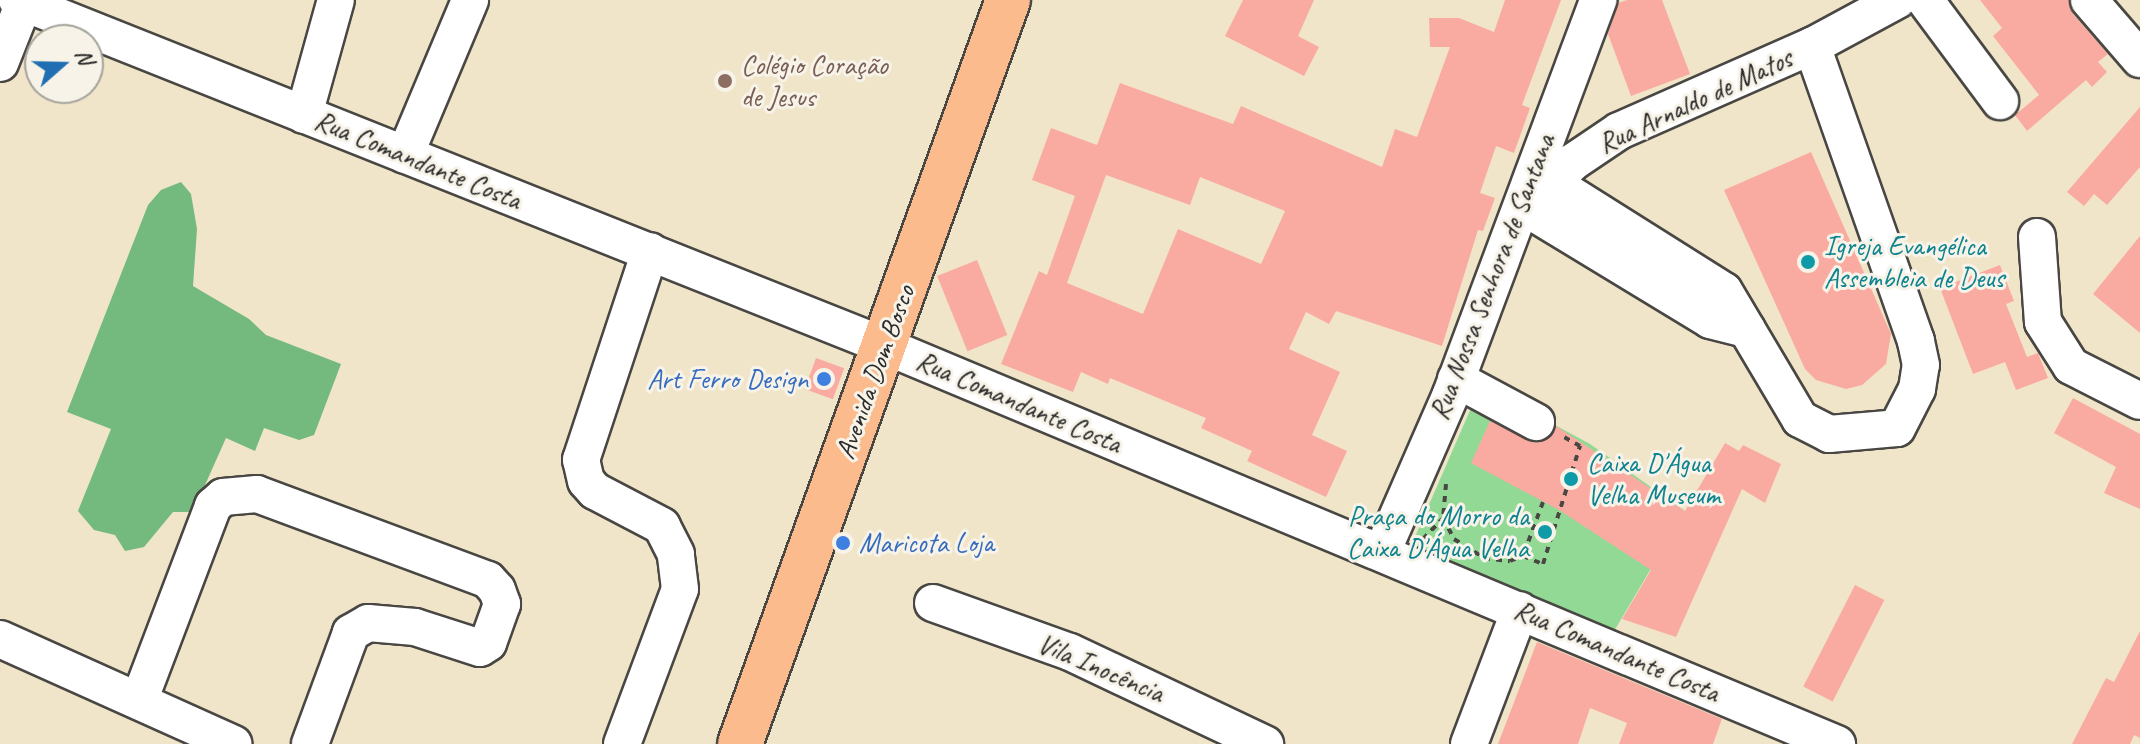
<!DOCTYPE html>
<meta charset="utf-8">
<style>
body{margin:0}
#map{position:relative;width:2140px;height:744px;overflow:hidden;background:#f0e5c9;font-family:Caveat,sans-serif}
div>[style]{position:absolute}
.green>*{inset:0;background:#91d995}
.forest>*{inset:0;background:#74b97e}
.building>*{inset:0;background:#faaba1;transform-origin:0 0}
.path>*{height:4px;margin-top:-2px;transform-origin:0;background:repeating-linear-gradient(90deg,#494743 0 6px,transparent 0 12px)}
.roads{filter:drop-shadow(2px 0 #494743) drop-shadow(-2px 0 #494743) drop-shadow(0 2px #494743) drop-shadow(0 -2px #494743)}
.minor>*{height:36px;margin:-18px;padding:0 18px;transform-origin:18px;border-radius:18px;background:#fff}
.major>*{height:44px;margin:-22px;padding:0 22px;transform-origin:22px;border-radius:22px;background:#fbbb8c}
.dots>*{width:22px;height:22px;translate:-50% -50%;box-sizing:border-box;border:4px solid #f7f3e8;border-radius:50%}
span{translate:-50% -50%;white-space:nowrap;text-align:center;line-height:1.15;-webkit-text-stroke:6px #f7f3e8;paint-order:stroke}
.education-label{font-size:28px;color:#785e54}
.left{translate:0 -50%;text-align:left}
.street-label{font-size:28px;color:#2b2b2b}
.culture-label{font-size:28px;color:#0d838f}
.right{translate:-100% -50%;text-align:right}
.shop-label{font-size:28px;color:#366cbe}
.north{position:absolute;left:24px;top:24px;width:80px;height:80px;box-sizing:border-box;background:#f7f3e8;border:2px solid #a5a39c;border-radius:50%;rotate:70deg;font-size:22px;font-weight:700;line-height:32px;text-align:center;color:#2b2b2b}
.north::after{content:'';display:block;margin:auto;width:28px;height:36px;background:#1f6fb2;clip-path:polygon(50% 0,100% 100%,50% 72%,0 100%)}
</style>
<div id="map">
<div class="green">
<div style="clip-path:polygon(1481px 385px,1590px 444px,1685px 511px,1610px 638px,1408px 553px)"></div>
</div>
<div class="forest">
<div style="clip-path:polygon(181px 182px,191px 194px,197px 229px,193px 286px,249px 319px,266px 335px,341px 364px,314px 435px,299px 440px,264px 428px,255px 451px,226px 438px,193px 512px,173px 512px,144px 547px,125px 551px,115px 535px,94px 530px,78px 511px,111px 429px,67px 412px,148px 205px,161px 190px)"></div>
</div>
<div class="building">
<div style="clip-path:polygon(1243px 0,1314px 0,1298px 36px,1319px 47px,1304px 76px,1225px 36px)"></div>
<div style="clip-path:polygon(evenodd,1505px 0,1561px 0,1522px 105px,1530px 108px,1514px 153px,1496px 146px,1480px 193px,1495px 198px,1483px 231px,1478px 230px,1442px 346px,1336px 311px,1329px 324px,1306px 312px,1289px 349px,1340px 372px,1312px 435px,1347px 451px,1326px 497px,1247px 461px,1252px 451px,1201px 428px,1206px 418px,1110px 378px,1108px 384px,1081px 372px,1073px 392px,1001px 364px,1039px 271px,1047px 275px,1075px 196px,1032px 180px,1051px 128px,1097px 145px,1120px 83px,1233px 124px,1241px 106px,1382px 167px,1395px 129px,1417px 137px,1450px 47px,1430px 47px,1429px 18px,1459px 18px,1494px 32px,1505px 0,1106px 175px,1190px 205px,1200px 177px,1285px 211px,1261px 264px,1178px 229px,1143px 314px,1067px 283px,1106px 175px)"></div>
<div style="clip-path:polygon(1627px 0,1662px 0,1690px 74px,1631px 96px,1608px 34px,1618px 3px)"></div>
<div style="clip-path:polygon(1980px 0,2069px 0,2073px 14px,2108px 54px,2098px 62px,2107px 72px,2092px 87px,2086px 80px,2027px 131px,2015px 115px,2039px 95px,1993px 36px,2002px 28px)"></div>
<div style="clip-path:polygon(2140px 107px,2140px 167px,2107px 205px,2094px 194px,2084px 206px,2067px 192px)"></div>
<div style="clip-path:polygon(1811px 152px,1891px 334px,1886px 364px,1862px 385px,1846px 389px,1816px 380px,1805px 369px,1724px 190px)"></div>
<div style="clip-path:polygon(2140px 236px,2140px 333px,2093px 294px)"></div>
<div style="left:977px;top:260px;width:81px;height:43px;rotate:68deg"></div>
<div style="clip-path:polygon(2000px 265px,2014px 301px,2006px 304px,2027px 357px,2038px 353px,2048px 378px,2016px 390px,2005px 362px,1973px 374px,1940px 288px)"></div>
<div style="left:816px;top:358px;width:30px;height:33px;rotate:20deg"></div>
<div style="clip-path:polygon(2073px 398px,2140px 434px,2140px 509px,2104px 493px,2116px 467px,2054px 433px)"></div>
<div style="clip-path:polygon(1490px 421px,1536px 443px,1548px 439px,1556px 426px,1685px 511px,1725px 443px,1739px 451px,1743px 445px,1781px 464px,1765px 503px,1742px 489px,1676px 637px,1622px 619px,1651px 570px,1559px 510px,1471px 463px)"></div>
<div style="left:1855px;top:585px;width:33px;height:114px;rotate:27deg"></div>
<div style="clip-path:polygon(2140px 631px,2140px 738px,2134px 735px,2130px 744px,2072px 744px,2106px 678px,2114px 682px)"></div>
<div style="clip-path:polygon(1537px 642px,1722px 719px,1713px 744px,1619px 744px,1627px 723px,1590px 708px,1578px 744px,1498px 744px)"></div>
</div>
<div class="path">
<div style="left:1446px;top:484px;width:34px;rotate:95deg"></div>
<div style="left:1443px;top:518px;width:24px;rotate:62deg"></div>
<div style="left:1454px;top:539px;width:36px;rotate:32deg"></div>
<div style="left:1484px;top:558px;width:26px;rotate:7deg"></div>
<div style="left:1510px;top:561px;width:14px;rotate:-21deg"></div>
<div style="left:1543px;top:502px;width:58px;rotate:110.3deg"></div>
<div style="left:1523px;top:556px;width:22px;rotate:22deg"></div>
<div style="left:1543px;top:564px;width:124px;rotate:-72.6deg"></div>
<div style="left:1580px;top:446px;width:23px;rotate:-151deg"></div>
<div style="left:1423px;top:539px;width:29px;rotate:-46deg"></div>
</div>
<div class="roads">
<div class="minor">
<div style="left:17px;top:0;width:934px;rotate:21.73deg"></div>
<div style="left:885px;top:346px;width:1032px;rotate:22.69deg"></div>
<div style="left:1925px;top:0;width:126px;rotate:53.4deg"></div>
<div style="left:2089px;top:0;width:78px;rotate:49.2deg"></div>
<div style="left:0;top:63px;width:68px;rotate:-68.4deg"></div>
<div style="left:304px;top:115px;width:119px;rotate:-74.5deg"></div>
<div style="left:405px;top:155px;width:168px;rotate:-67.2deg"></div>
<div style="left:1551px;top:182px;width:204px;rotate:32.2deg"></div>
<div style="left:1724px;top:291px;width:149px;rotate:59.3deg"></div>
<div style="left:1800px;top:419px;width:33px;rotate:27deg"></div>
<div style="left:1829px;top:434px;width:68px;rotate:-5deg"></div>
<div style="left:1897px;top:428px;width:44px;rotate:-62.9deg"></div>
<div style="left:1917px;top:389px;width:24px;rotate:-81deg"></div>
<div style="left:1921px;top:365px;width:25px;rotate:-102deg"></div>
<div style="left:1916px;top:341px;width:313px;rotate:-109.4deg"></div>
<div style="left:1535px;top:199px;width:53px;rotate:-44.2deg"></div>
<div style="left:1573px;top:162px;width:55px;rotate:-34deg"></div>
<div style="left:1619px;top:131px;width:211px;rotate:-23.8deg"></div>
<div style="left:1812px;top:46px;width:97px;rotate:-28.4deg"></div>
<div style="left:1526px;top:208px;width:215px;rotate:31.3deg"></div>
<div style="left:1710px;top:320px;width:38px;rotate:14deg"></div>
<div style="left:2037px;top:237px;width:85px;rotate:86deg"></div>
<div style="left:2043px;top:322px;width:52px;rotate:57.5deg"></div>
<div style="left:2071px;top:366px;width:77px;rotate:26.9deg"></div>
<div style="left:1456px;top:379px;width:91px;rotate:28.3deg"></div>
<div style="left:1382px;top:552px;width:172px;rotate:-66.4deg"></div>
<div style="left:1451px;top:394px;width:421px;rotate:-69.5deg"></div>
<div style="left:933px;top:603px;width:145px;rotate:19.7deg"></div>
<div style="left:1070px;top:652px;width:216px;rotate:25.3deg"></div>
<div style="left:0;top:639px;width:256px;rotate:24.2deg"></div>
<div style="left:139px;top:701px;width:209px;rotate:-69.2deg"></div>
<div style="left:213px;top:506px;width:13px;rotate:-42deg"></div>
<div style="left:223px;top:497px;width:34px;rotate:-5deg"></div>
<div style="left:257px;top:494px;width:246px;rotate:20.4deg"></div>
<div style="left:488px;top:580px;width:13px;rotate:48deg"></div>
<div style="left:497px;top:590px;width:15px;rotate:70deg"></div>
<div style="left:502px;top:604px;width:41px;rotate:109.7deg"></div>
<div style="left:488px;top:643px;width:9px;rotate:148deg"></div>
<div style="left:480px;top:648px;width:68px;rotate:-162.1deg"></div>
<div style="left:415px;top:627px;width:47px;rotate:-175.1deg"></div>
<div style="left:368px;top:623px;width:20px;rotate:150deg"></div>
<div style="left:351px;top:633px;width:118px;rotate:110.3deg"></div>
<div style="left:622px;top:744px;width:165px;rotate:-69.5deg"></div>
<div style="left:680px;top:589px;width:35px;rotate:-97deg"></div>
<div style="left:676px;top:554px;width:31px;rotate:-117deg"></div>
<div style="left:662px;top:526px;width:76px;rotate:-152.4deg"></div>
<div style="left:595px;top:491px;width:13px;rotate:-132deg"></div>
<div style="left:586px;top:481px;width:22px;rotate:-103deg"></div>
<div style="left:581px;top:460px;width:220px;rotate:-71.7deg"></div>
<div style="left:1469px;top:744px;width:143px;rotate:-69.2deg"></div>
</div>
<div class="major">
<div style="left:740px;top:744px;width:791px;rotate:-70.19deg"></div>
</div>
</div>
<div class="dots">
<div style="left:725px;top:81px;background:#8d6e63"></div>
<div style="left:1808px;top:262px;background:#0f9aa8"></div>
<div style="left:824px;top:379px;background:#3f7fe0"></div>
<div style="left:1571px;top:479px;background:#0f9aa8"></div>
<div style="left:1545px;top:532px;background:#0f9aa8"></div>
<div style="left:843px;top:543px;background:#3f7fe0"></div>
</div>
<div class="education-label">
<span class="left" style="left:741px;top:81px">Colégio Coração<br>de Jesus</span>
</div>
<div class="street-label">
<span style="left:1695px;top:101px;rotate:-25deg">Rua Arnaldo de Matos</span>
<span style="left:418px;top:160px;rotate:22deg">Rua Comandante Costa</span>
<span style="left:1492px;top:277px;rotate:-69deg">Rua Nossa Senhora de Santana</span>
<span style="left:875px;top:372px;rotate:-70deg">Avenida Dom Bosco</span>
<span style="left:1019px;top:402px;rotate:23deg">Rua Comandante Costa</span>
<span style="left:1617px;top:651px;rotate:23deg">Rua Comandante Costa</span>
<span style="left:1101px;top:668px;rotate:23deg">Vila Inocência</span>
</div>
<div class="culture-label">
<span class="left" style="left:1824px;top:262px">Igreja Evangélica<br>Assembleia de Deus</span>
<span class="left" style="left:1587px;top:479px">Caixa D'Água<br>Velha Museum</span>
<span class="right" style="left:1529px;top:532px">Praça do Morro da<br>Caixa D'Água Velha</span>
</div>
<div class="shop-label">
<span class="right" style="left:808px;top:379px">Art Ferro Design</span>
<span class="left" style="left:859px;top:543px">Maricota Loja</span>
</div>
<div class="north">N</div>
</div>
